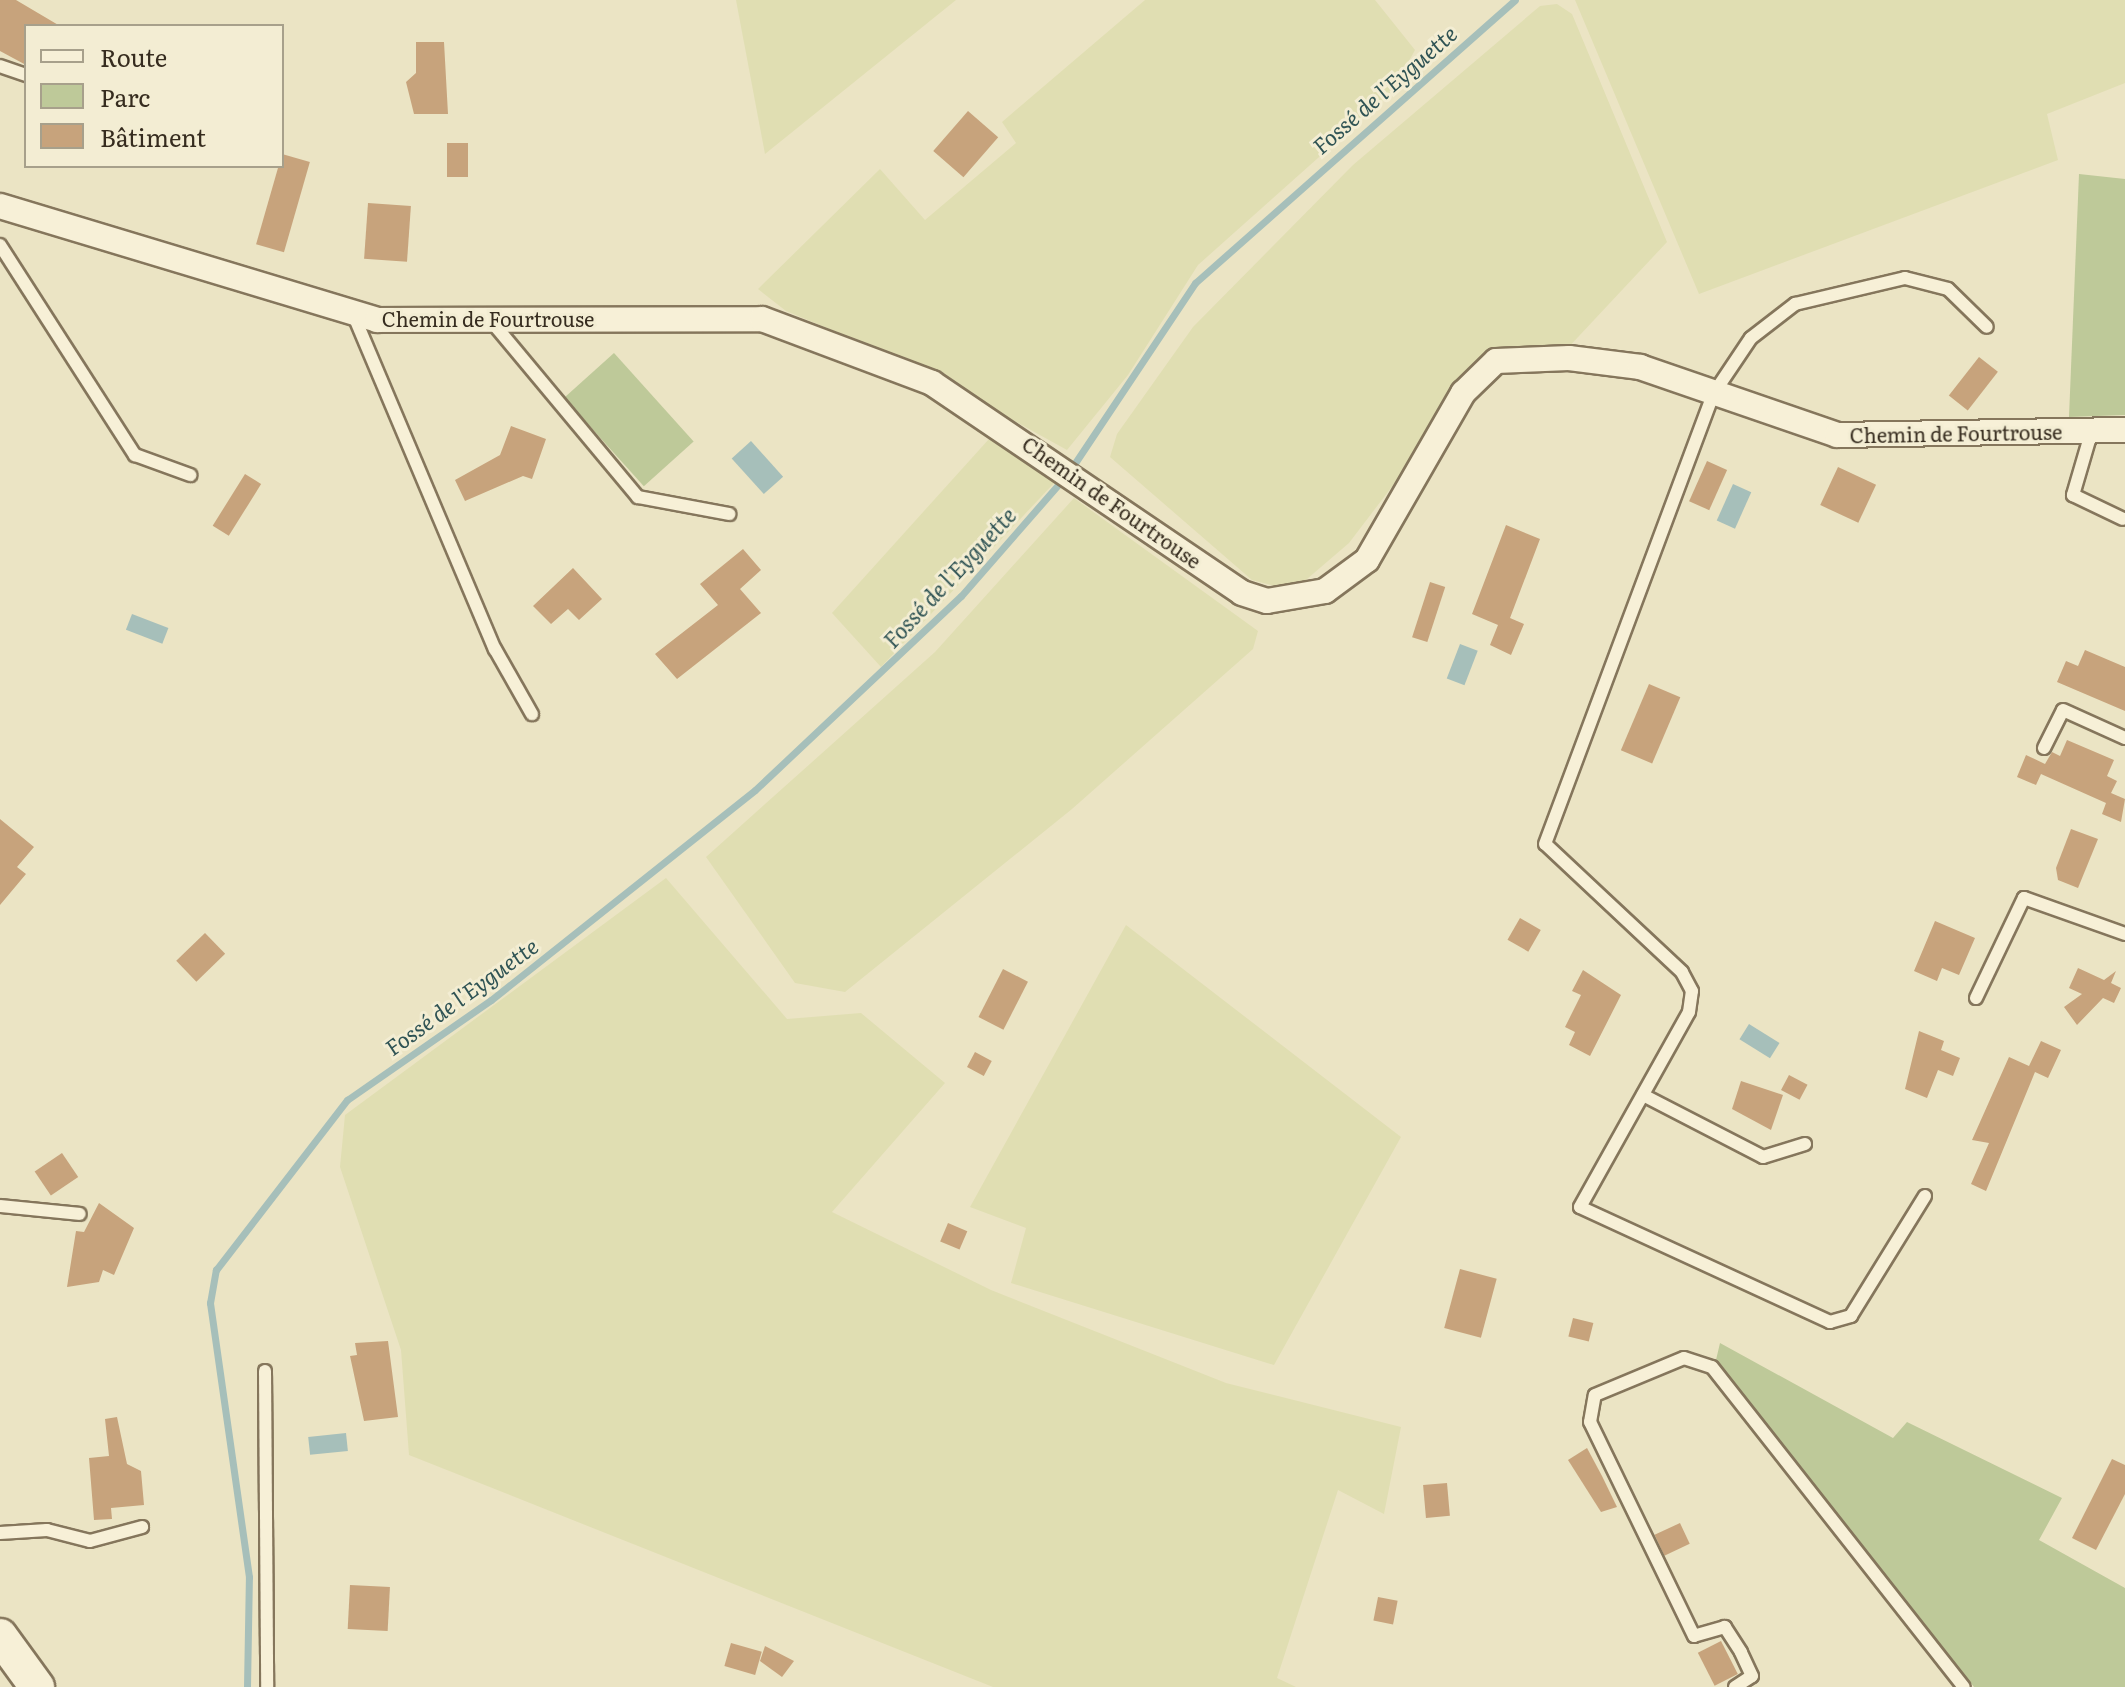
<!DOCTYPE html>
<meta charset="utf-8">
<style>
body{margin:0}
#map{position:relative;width:2125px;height:1687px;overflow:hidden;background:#ebe4c4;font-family:Literata,serif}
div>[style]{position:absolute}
.farmland>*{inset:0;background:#e0deb2}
.green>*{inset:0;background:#bec999;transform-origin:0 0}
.water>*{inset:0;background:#a6bfba;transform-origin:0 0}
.stream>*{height:7px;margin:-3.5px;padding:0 3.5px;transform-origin:3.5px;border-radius:3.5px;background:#a6bfba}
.building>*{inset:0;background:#c7a37c;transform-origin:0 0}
.roads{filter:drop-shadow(2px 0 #85765c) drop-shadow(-2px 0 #85765c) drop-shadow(0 2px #85765c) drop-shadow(0 -2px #85765c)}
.service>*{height:12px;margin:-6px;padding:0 6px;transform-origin:6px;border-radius:6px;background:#f7f0d7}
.minor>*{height:24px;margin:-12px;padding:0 12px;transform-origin:12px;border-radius:12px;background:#f7f0d7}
.secondary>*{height:34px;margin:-17px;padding:0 17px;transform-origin:17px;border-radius:17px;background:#f7f0d7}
span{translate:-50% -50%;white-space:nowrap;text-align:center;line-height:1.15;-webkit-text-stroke:6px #f3edd3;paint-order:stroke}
.street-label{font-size:20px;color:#362c1f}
.water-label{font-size:22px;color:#2f5354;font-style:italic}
.legend{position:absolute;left:24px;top:24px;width:260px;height:144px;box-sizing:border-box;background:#f3edd3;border:2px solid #a7a08b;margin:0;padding:10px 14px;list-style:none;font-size:24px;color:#362c1f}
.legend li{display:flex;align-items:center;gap:16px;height:40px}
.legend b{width:40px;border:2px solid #a7a08b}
</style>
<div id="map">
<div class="farmland">
<div style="clip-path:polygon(736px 0,956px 0,765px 154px)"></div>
<div style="clip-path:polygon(1145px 0,1375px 0,1415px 50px,1392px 92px,1198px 265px,1128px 375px,1067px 450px,902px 359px,786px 311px,758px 289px,880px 169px,925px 220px,1016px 143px,1002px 122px)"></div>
<div style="clip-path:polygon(1575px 0,2125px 0,2125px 83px,2047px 114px,2058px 160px,1699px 294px)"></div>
<div style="clip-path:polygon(1557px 4px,1572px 14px,1667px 242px,1565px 351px,1493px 354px,1349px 543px,1293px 591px,1252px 580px,1110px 457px,1117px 434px,1193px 327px,1353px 165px,1540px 6px)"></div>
<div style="clip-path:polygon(989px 439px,1056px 481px,881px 667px,832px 613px)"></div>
<div style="clip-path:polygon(1074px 498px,1258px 631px,1253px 649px,1072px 809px,845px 992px,795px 983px,706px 857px,935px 652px)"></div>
<div style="clip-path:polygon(666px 878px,787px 1019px,861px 1013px,945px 1083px,832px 1212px,991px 1290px,1226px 1383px,1401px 1427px,1384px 1514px,1338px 1490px,1277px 1678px,1296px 1687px,993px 1687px,409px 1455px,401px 1350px,340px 1167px,345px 1115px)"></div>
<div style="clip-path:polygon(1126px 925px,1401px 1137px,1274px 1365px,1011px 1283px,1026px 1228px,970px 1207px)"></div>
</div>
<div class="green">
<div style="clip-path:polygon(2079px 174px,2125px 179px,2125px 415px,2069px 417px)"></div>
<div style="left:614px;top:353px;width:119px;height:67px;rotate:48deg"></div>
<div style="clip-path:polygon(1720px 1343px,1893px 1438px,1907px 1422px,2062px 1498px,2039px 1540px,2125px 1588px,2125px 1687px,1974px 1687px,1716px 1360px)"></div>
</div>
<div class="water">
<div style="left:751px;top:441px;width:48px;height:26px;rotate:48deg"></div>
<div style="left:1733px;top:484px;width:20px;height:40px;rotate:24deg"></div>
<div style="left:132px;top:614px;width:39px;height:17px;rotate:21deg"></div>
<div style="left:1460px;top:644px;width:19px;height:37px;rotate:21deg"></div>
<div style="left:1749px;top:1024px;width:36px;height:18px;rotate:32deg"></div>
<div style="left:346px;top:1433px;width:18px;height:38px;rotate:84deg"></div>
</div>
<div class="stream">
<div style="left:1071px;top:469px;width:224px;rotate:-56.3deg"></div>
<div style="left:1195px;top:283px;width:427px;rotate:-41.5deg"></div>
<div style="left:247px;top:1687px;width:110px;rotate:-89deg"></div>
<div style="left:249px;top:1577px;width:277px;rotate:-98.1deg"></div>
<div style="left:210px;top:1303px;width:34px;rotate:-80deg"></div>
<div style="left:216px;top:1270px;width:215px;rotate:-52.4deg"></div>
<div style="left:347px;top:1100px;width:175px;rotate:-34.8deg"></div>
<div style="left:491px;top:1000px;width:337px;rotate:-38.5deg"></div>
<div style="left:755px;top:790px;width:283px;rotate:-43.3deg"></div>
<div style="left:961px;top:596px;width:146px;rotate:-48.9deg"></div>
</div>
<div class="building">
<div style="clip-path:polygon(0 0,16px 0,60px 26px,26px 26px,26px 65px,0 51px)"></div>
<div style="clip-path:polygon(416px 42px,444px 42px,448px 114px,414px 114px,406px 82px,416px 73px)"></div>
<div style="left:968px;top:111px;width:40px;height:53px;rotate:41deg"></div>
<div style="left:447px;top:143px;width:21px;height:34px"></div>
<div style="left:282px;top:154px;width:29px;height:94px;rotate:16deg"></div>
<div style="left:368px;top:203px;width:43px;height:56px;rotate:4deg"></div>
<div style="left:1979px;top:357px;width:24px;height:49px;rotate:38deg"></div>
<div style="clip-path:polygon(511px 426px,546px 439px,532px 479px,523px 476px,465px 501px,455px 480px,500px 455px)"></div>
<div style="left:1707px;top:461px;width:22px;height:44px;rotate:24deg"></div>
<div style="left:1838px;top:467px;width:42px;height:42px;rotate:25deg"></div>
<div style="left:245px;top:474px;width:19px;height:61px;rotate:32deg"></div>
<div style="clip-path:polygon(1506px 525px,1540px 539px,1510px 618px,1524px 624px,1511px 655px,1490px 645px,1498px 625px,1472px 614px)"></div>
<div style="clip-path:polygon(743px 549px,761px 570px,740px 589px,761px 613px,677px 679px,655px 654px,718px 605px,700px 584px)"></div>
<div style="clip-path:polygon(573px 568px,602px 599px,579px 620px,568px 609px,551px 624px,533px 606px)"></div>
<div style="left:1430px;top:582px;width:16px;height:58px;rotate:18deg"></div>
<div style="clip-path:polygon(2085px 650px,2125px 667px,2125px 711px,2057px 682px,2066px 661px,2078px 666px)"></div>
<div style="left:1649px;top:684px;width:34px;height:72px;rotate:23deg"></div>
<div style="clip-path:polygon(2067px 740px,2114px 760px,2107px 776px,2117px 781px,2111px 793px,2125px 799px,2121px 822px,2102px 814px,2106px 803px,2041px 774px,2036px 785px,2017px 777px,2026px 755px,2045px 764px,2052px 752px,2060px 756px)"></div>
<div style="clip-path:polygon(0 819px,34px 847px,17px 867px,26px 874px,0 905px)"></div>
<div style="clip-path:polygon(2071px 829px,2098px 839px,2078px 888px,2058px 880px,2056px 868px)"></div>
<div style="left:1520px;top:918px;width:24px;height:25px;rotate:30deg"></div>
<div style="clip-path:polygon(1935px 921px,1975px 938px,1959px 975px,1942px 968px,1937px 981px,1914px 971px)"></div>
<div style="left:205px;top:933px;width:29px;height:40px;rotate:46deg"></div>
<div style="clip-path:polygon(2078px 968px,2104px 980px,2116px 971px,2111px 983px,2121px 988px,2114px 1003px,2103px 998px,2077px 1025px,2064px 1007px,2082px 994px,2069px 988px)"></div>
<div style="left:1003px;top:969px;width:28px;height:54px;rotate:27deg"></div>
<div style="clip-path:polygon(1583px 970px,1621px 995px,1590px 1056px,1569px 1045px,1575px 1032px,1565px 1027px,1581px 995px,1572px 991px)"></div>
<div style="clip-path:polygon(1919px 1031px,1944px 1041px,1941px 1050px,1960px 1058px,1953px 1076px,1938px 1070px,1927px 1098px,1905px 1089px)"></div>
<div style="clip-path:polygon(2041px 1041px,2061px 1050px,2048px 1078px,2035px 1072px,1986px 1191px,1971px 1184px,1989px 1143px,1972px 1140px,2009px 1057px,2029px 1066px)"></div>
<div style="left:975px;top:1052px;width:19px;height:17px;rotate:28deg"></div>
<div style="left:1789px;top:1075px;width:21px;height:17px;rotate:28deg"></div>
<div style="clip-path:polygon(1741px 1081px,1783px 1095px,1771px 1130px,1732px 1109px)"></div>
<div style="left:62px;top:1153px;width:29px;height:33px;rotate:56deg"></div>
<div style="clip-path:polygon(99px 1203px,134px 1228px,114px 1275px,103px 1270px,99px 1282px,67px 1287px,76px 1231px,84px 1232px)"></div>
<div style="left:948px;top:1223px;width:21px;height:20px;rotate:23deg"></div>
<div style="left:1460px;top:1269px;width:38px;height:61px;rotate:15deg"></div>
<div style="left:1573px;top:1318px;width:21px;height:19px;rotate:14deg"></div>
<div style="clip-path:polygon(388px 1341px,398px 1417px,364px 1421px,350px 1356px,357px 1355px,355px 1343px)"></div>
<div style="clip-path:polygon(117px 1417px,127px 1464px,141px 1471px,144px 1505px,111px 1508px,112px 1519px,94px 1520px,89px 1458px,109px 1456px,105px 1419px)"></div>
<div style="clip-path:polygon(1587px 1448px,1602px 1476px,1617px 1507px,1601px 1512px,1568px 1460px)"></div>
<div style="clip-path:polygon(2112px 1459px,2125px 1465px,2125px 1494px,2096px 1550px,2072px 1538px)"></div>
<div style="left:1447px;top:1483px;width:33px;height:24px;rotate:85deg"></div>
<div style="left:1680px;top:1523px;width:23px;height:28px;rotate:65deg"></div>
<div style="left:350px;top:1585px;width:40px;height:44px;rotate:3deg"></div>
<div style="left:1378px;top:1597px;width:20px;height:24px;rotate:11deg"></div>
<div style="left:1721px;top:1641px;width:37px;height:26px;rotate:63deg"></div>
<div style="left:731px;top:1643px;width:32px;height:24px;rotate:16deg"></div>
<div style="clip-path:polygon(765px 1646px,794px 1661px,782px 1677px,760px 1661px)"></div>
</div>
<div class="roads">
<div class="service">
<div style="left:0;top:66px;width:28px;rotate:19deg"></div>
<div style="left:0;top:245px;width:250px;rotate:57.3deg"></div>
<div style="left:135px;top:455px;width:59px;rotate:20deg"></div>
<div style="left:354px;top:316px;width:362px;rotate:67.1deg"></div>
<div style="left:495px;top:649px;width:75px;rotate:60.4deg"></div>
<div style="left:492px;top:322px;width:228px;rotate:50.2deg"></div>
<div style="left:638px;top:497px;width:93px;rotate:10.6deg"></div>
<div style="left:2092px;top:430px;width:68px;rotate:106.3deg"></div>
<div style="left:2073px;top:495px;width:55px;rotate:25.6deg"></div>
<div style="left:2044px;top:748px;width:42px;rotate:-63.4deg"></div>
<div style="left:2063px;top:710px;width:68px;rotate:24.3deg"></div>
<div style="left:1976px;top:998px;width:111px;rotate:-64.4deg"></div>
<div style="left:2024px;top:898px;width:107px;rotate:19.6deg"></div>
<div style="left:1643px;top:1095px;width:135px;rotate:27.3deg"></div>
<div style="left:1763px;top:1157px;width:44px;rotate:-17.2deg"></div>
<div style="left:1925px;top:1196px;width:141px;rotate:121.7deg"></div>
<div style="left:1851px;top:1316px;width:22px;rotate:164deg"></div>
<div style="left:1830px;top:1322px;width:275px;rotate:-155.3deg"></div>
<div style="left:1580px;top:1207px;width:223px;rotate:-60.8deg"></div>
<div style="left:1689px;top:1012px;width:21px;rotate:-82deg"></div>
<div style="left:1692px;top:991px;width:21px;rotate:-118deg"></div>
<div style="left:1682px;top:972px;width:187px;rotate:-136.9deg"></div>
<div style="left:1545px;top:844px;width:482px;rotate:-69.5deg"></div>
<div style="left:1714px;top:393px;width:66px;rotate:-56.1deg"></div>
<div style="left:1751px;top:338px;width:56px;rotate:-37.7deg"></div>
<div style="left:1795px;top:304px;width:113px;rotate:-13.3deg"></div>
<div style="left:1905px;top:278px;width:44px;rotate:14.3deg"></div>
<div style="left:1948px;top:289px;width:54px;rotate:44.3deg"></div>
<div style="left:0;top:1206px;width:80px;rotate:5.7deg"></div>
<div style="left:265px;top:1371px;width:316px;rotate:89.6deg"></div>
<div style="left:0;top:1533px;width:47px;rotate:-3.7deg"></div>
<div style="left:47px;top:1530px;width:44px;rotate:14.3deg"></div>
<div style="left:90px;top:1541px;width:54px;rotate:-15.1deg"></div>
<div style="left:1735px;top:1687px;width:20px;rotate:-33deg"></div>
<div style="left:1752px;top:1676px;width:26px;rotate:-115deg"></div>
<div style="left:1741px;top:1652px;width:30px;rotate:-123deg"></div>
<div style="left:1725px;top:1627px;width:32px;rotate:164deg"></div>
<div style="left:1694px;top:1636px;width:238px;rotate:-115.9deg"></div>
<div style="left:1590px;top:1422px;width:27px;rotate:-80deg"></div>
<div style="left:1595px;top:1395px;width:96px;rotate:-22.6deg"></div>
<div style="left:1684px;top:1358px;width:29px;rotate:18deg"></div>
<div style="left:1712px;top:1367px;width:407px;rotate:51.8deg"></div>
</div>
<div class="minor">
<div style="left:0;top:206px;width:394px;rotate:16.8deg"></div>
<div style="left:377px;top:320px;width:385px;rotate:-0.1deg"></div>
<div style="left:762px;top:319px;width:182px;rotate:20.6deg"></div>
<div style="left:932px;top:383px;width:374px;rotate:34.1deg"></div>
<div style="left:1242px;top:593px;width:26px;rotate:18deg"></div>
<div style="left:1267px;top:601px;width:59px;rotate:-9.8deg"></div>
<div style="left:1325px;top:591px;width:52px;rotate:-36.4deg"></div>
<div style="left:1367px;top:560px;width:193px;rotate:-60.1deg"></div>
<div style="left:1463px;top:393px;width:46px;rotate:-44.1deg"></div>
<div style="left:1496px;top:361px;width:73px;rotate:-2.4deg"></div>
<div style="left:1569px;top:358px;width:72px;rotate:7.2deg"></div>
<div style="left:1640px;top:367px;width:208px;rotate:19deg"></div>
<div style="left:1837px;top:435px;width:288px;rotate:-1deg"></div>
</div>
<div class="secondary">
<div style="left:0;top:1636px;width:63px;rotate:54deg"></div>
</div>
</div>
<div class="street-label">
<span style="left:488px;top:318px">Chemin de Fourtrouse</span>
<span style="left:1956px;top:433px;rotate:-1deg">Chemin de Fourtrouse</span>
<span style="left:1112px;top:502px;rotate:35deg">Chemin de Fourtrouse</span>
</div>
<div class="water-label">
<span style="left:1384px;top:89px;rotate:-41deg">Fossé de l'Eyguette</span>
<span style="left:949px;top:577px;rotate:-47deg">Fossé de l'Eyguette</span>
<span style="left:461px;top:996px;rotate:-36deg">Fossé de l'Eyguette</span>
</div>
<ul class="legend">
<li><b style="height:10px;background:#f7f0d7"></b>Route</li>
<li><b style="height:22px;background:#bec999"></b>Parc</li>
<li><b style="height:22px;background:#c7a37c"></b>Bâtiment</li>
</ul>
</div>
